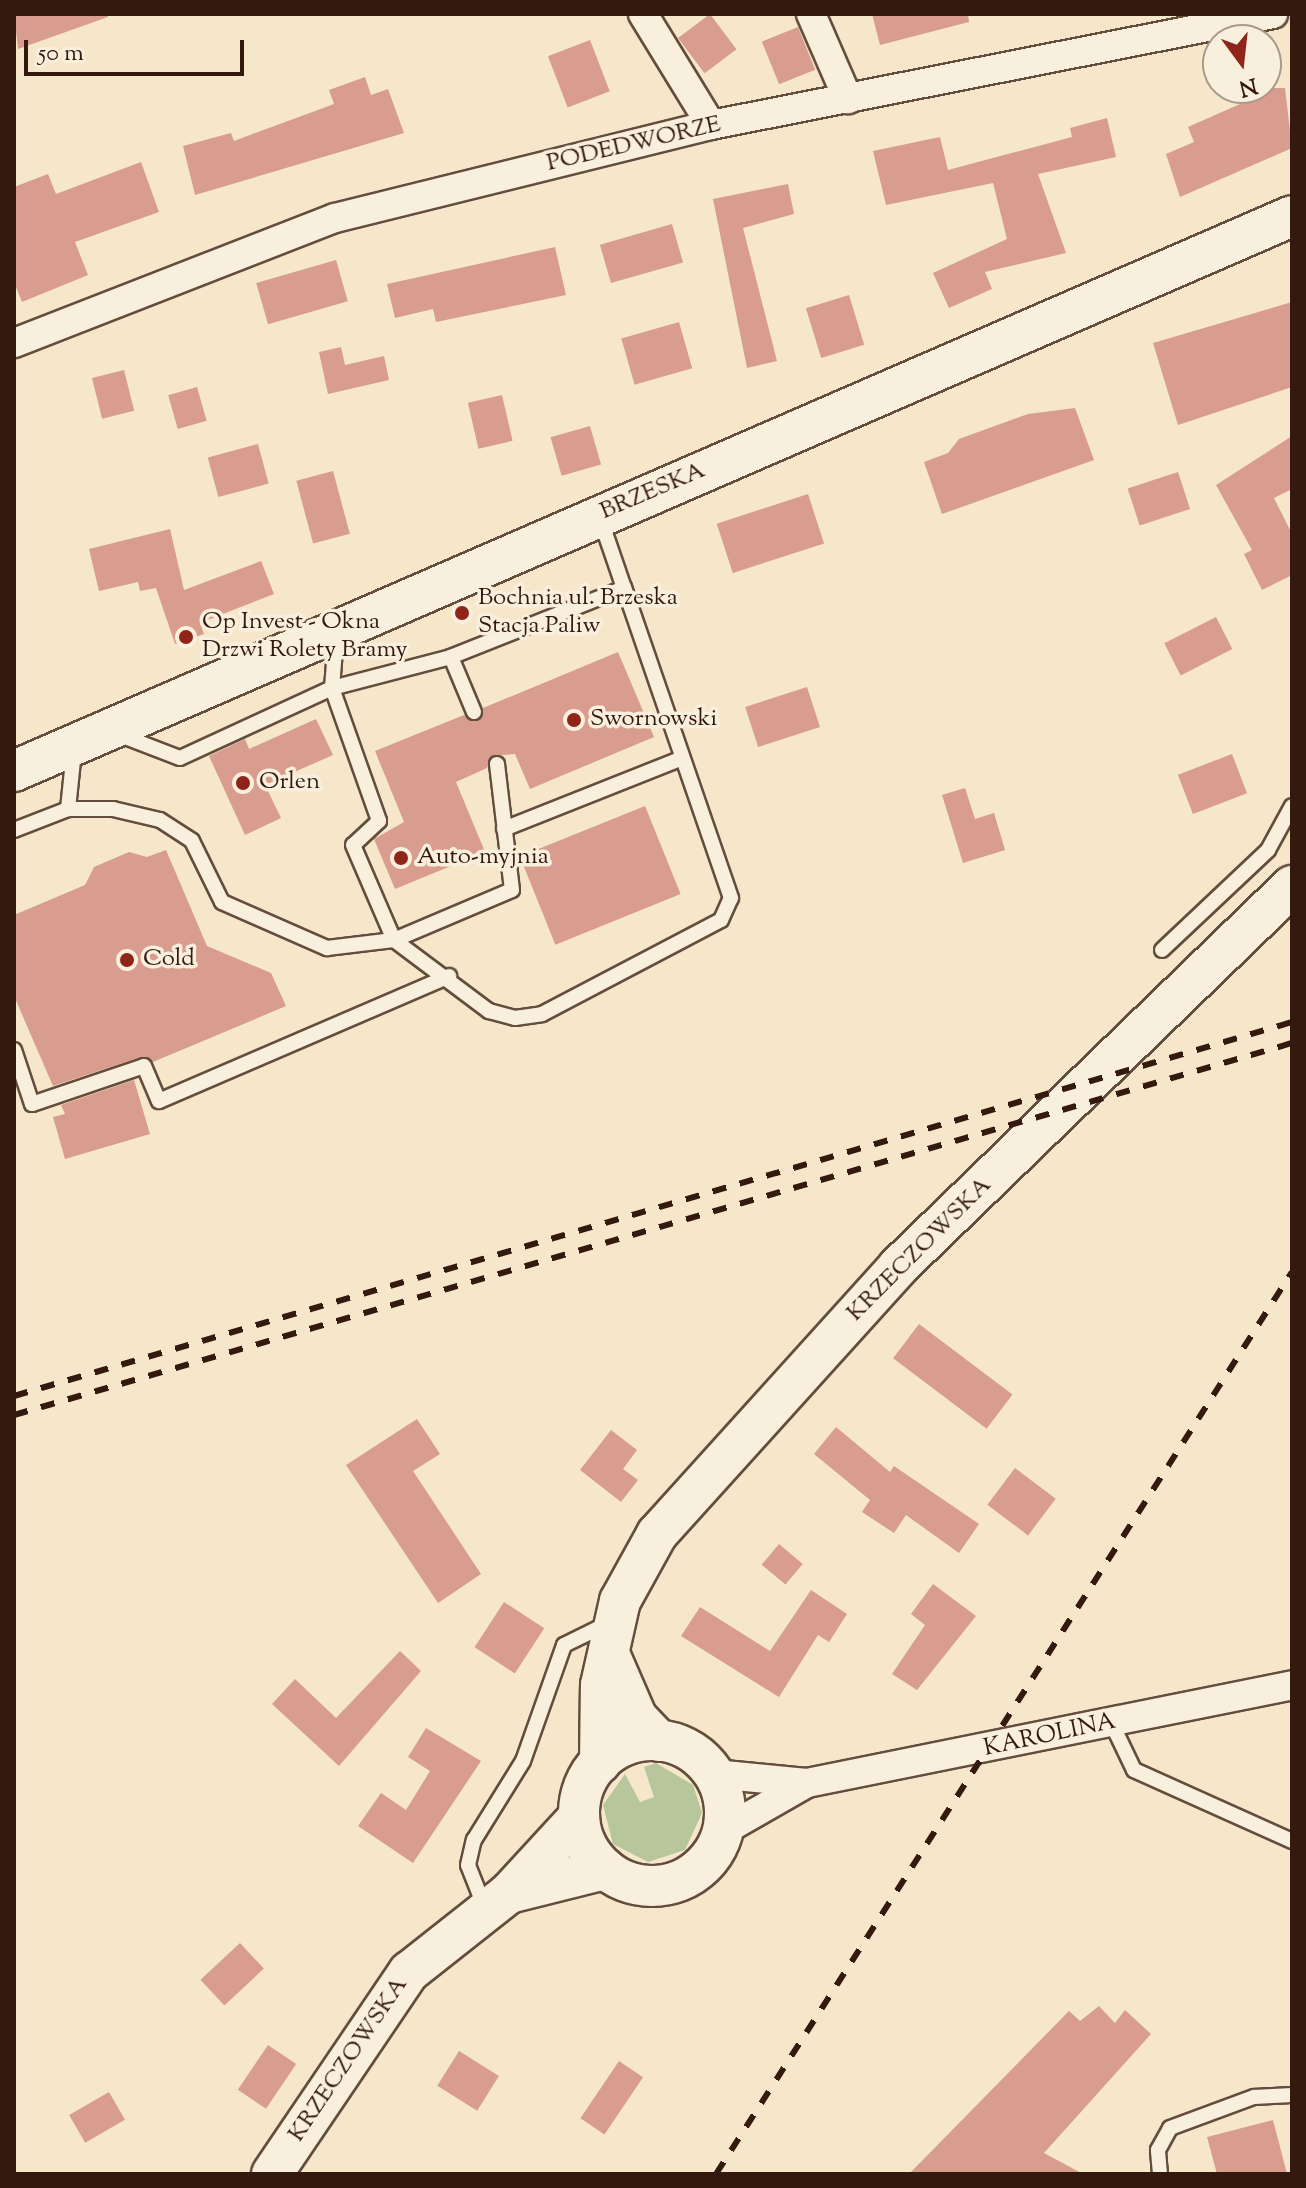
<!DOCTYPE html>
<style>
body{margin:0}
#map{position:relative;width:1306px;height:2188px;overflow:hidden;background:#f6e6ca;font-family:"Sorts Mill Goudy",serif}
div>[style]{position:absolute}
.green>*{inset:0;background:#b7c69b}
.building>*{inset:0;background:#d89d8e;transform-origin:0 0}
.roads{filter:drop-shadow(2px 0 #644d3d) drop-shadow(-2px 0 #644d3d) drop-shadow(0 2px #644d3d) drop-shadow(0 -2px #644d3d)}
.lane>*{height:14px;margin:-7px;padding:0 7px;transform-origin:7px;border-radius:7px;background:#f9efdd}
.street>*{height:28px;margin:-14px;padding:0 14px;transform-origin:14px;border-radius:14px;background:#f9efdd}
.secondary>*{height:40px;margin:-20px;padding:0 20px;transform-origin:20px;border-radius:20px;background:#f9efdd}
.secondary>.ring{margin:-20px;padding:0;box-sizing:content-box;background:none;border:40px solid #f9efdd;border-radius:50%}
.rail>*{height:6px;margin-top:-3px;transform-origin:0;background:repeating-linear-gradient(90deg,#341a0e 0 14px,transparent 0 28px)}
.dots>*{width:22px;height:22px;translate:-50% -50%;box-sizing:border-box;border:4px solid #f9efdd;border-radius:50%}
span{translate:-50% -50%;white-space:nowrap;text-align:center;line-height:1.15;-webkit-text-stroke:7px #f9efdd;paint-order:stroke}
.street-label{font-size:24px;color:#341a0e}
.poi-label{font-size:24px;color:#341a0e}
.left{translate:0 -50%;text-align:left}
.frame{position:absolute;inset:0;border:16px solid #341a0e;pointer-events:none}
.north{position:absolute;left:1202px;top:24px;width:80px;height:80px;box-sizing:border-box;background:#f9efdd;border:2px solid #aa9a8a;border-radius:50%;rotate:165deg;font-size:22px;font-weight:700;line-height:32px;text-align:center;color:#341a0e}
.north::after{content:'';display:block;margin:auto;width:28px;height:36px;background:#8f2418;clip-path:polygon(50% 0,100% 100%,50% 72%,0 100%)}
.scale{position:absolute;left:24px;top:40px;width:220px;height:36px;box-sizing:border-box;border:4px solid #341a0e;border-top:0;padding-left:10px;font-size:24px;line-height:28px;white-space:nowrap;color:#341a0e;-webkit-text-stroke:6px #f9efdd;paint-order:stroke}
</style>
<div id="map">
<div class="green">
<div style="clip-path:polygon(656px 1763px,693px 1785px,702px 1813px,685px 1850px,648px 1862px,613px 1844px,603px 1805px,625px 1774px,640px 1802px,654px 1797px,644px 1767px)"></div>
</div>
<div class="building">
<div style="clip-path:polygon(14px 14px,107px 14px,108px 17px,18px 49px)"></div>
<div style="left:710px;top:14px;width:44px;height:40px;rotate:53deg"></div>
<div style="clip-path:polygon(872px 14px,968px 14px,969px 22px,880px 45px)"></div>
<div style="left:798px;top:27px;width:46px;height:39px;rotate:68deg"></div>
<div style="left:590px;top:40px;width:55px;height:45px;rotate:69deg"></div>
<div style="clip-path:polygon(365px 77px,371px 95px,388px 89px,404px 133px,195px 195px,183px 146px,231px 133px,234px 141px,334px 104px,329px 90px)"></div>
<div style="clip-path:polygon(1237px 88px,1285px 88px,1292px 148px,1180px 197px,1166px 154px,1194px 142px,1188px 127px,1240px 104px)"></div>
<div style="clip-path:polygon(1107px 118px,1116px 157px,1038px 174px,1066px 253px,985px 272px,992px 289px,949px 308px,933px 273px,1007px 239px,993px 183px,886px 205px,873px 151px,940px 137px,948px 170px,1072px 137px,1070px 128px)"></div>
<div style="clip-path:polygon(141px 162px,159px 212px,75px 242px,88px 275px,22px 302px,14px 282px,14px 187px,48px 174px,56px 194px)"></div>
<div style="clip-path:polygon(788px 184px,794px 214px,743px 228px,777px 361px,747px 368px,713px 199px)"></div>
<div style="left:672px;top:224px;width:40px;height:75px;rotate:74deg"></div>
<div style="clip-path:polygon(555px 247px,566px 295px,436px 322px,433px 309px,395px 318px,387px 284px)"></div>
<div style="left:336px;top:260px;width:43px;height:83px;rotate:74deg"></div>
<div style="left:849px;top:295px;width:52px;height:45px;rotate:73deg"></div>
<div style="clip-path:polygon(1292px 302px,1292px 387px,1178px 425px,1153px 343px)"></div>
<div style="left:679px;top:322px;width:48px;height:60px;rotate:74deg"></div>
<div style="clip-path:polygon(341px 347px,345px 365px,384px 356px,389px 380px,328px 394px,319px 352px)"></div>
<div style="left:124px;top:370px;width:42px;height:33px;rotate:76deg"></div>
<div style="left:197px;top:387px;width:35px;height:30px;rotate:74deg"></div>
<div style="left:502px;top:395px;width:47px;height:35px;rotate:77deg"></div>
<div style="clip-path:polygon(1075px 408px,1094px 460px,942px 514px,924px 462px,948px 453px,959px 439px,1028px 414px)"></div>
<div style="left:590px;top:426px;width:40px;height:41px;rotate:74deg"></div>
<div style="clip-path:polygon(1292px 436px,1292px 489px,1274px 498px,1292px 534px,1292px 575px,1262px 590px,1244px 554px,1252px 550px,1216px 485px)"></div>
<div style="left:258px;top:444px;width:41px;height:52px;rotate:75deg"></div>
<div style="left:333px;top:471px;width:65px;height:38px;rotate:75deg"></div>
<div style="left:1178px;top:472px;width:39px;height:53px;rotate:72deg"></div>
<div style="left:808px;top:494px;width:52px;height:96px;rotate:72deg"></div>
<div style="clip-path:polygon(170px 529px,184px 590px,261px 561px,274px 594px,200px 623px,204px 634px,175px 644px,156px 588px,140px 591px,138px 582px,99px 591px,89px 549px)"></div>
<div style="left:1216px;top:617px;width:36px;height:58px;rotate:63deg"></div>
<div style="clip-path:polygon(618px 652px,654px 737px,530px 789px,515px 754px,492px 756px,487px 768px,456px 782px,485px 852px,395px 889px,374px 839px,404px 822px,375px 751px,464px 715px,477px 721px,483px 708px)"></div>
<div style="left:807px;top:687px;width:42px;height:65px;rotate:72deg"></div>
<div style="clip-path:polygon(316px 719px,333px 755px,265px 785px,281px 818px,245px 835px,209px 756px,245px 739px,249px 749px)"></div>
<div style="left:1232px;top:754px;width:42px;height:58px;rotate:69deg"></div>
<div style="clip-path:polygon(965px 788px,975px 819px,994px 813px,1005px 850px,963px 863px,942px 795px)"></div>
<div style="left:645px;top:806px;width:95px;height:135px;rotate:68deg"></div>
<div style="clip-path:polygon(166px 850px,207px 946px,271px 973px,286px 1006px,153px 1062px,141px 1057px,53px 1086px,14px 996px,14px 915px,85px 885px,94px 867px,129px 852px,147px 857px)"></div>
<div style="clip-path:polygon(134px 1080px,150px 1134px,65px 1159px,53px 1117px,65px 1114px,61px 1105px)"></div>
<div style="left:919px;top:1324px;width:117px;height:43px;rotate:37deg"></div>
<div style="clip-path:polygon(417px 1419px,440px 1454px,413px 1471px,481px 1574px,438px 1603px,346px 1465px)"></div>
<div style="clip-path:polygon(836px 1427px,890px 1472px,894px 1466px,979px 1524px,959px 1553px,906px 1515px,894px 1533px,862px 1512px,870px 1500px,814px 1454px)"></div>
<div style="clip-path:polygon(611px 1430px,637px 1450px,623px 1469px,638px 1480px,621px 1502px,580px 1470px)"></div>
<div style="left:1015px;top:1468px;width:51px;height:46px;rotate:37deg"></div>
<div style="left:779px;top:1544px;width:31px;height:27px;rotate:40deg"></div>
<div style="clip-path:polygon(933px 1584px,976px 1616px,917px 1690px,892px 1674px,925px 1625px,911px 1614px)"></div>
<div style="clip-path:polygon(811px 1590px,847px 1614px,829px 1642px,818px 1635px,779px 1697px,681px 1636px,700px 1607px,770px 1651px)"></div>
<div style="left:504px;top:1602px;width:48px;height:54px;rotate:33deg"></div>
<div style="clip-path:polygon(400px 1651px,421px 1671px,339px 1766px,272px 1704px,295px 1679px,336px 1718px)"></div>
<div style="clip-path:polygon(426px 1728px,481px 1761px,413px 1863px,358px 1826px,381px 1793px,406px 1810px,430px 1771px,408px 1757px)"></div>
<div style="left:240px;top:1943px;width:35px;height:54px;rotate:47deg"></div>
<div style="clip-path:polygon(1099px 2006px,1115px 2023px,1125px 2010px,1151px 2034px,1044px 2153px,1083px 2174px,909px 2174px,1069px 2011px,1080px 2021px)"></div>
<div style="left:268px;top:2045px;width:34px;height:54px;rotate:34deg"></div>
<div style="left:459px;top:2051px;width:47px;height:41px;rotate:32deg"></div>
<div style="left:619px;top:2061px;width:29px;height:69px;rotate:34deg"></div>
<div style="left:109px;top:2092px;width:32px;height:46px;rotate:60deg"></div>
<div style="clip-path:polygon(1273px 2120px,1287px 2174px,1217px 2174px,1207px 2137px)"></div>
</div>
<div class="roads">
<div class="lane">
<div style="left:601px;top:521px;width:71px;rotate:71.1deg"></div>
<div style="left:474px;top:712px;width:60px;rotate:-112.7deg"></div>
<div style="left:451px;top:657px;width:123px;rotate:165.4deg"></div>
<div style="left:332px;top:688px;width:141px;rotate:70.5deg"></div>
<div style="left:379px;top:821px;width:35px;rotate:137deg"></div>
<div style="left:353px;top:845px;width:103px;rotate:66.7deg"></div>
<div style="left:394px;top:940px;width:128px;rotate:-23deg"></div>
<div style="left:512px;top:890px;width:127px;rotate:-96.8deg"></div>
<div style="left:120px;top:735px;width:64px;rotate:21deg"></div>
<div style="left:180px;top:758px;width:167px;rotate:-24.7deg"></div>
<div style="left:332px;top:688px;width:51px;rotate:-85.5deg"></div>
<div style="left:68px;top:809px;width:45px"></div>
<div style="left:113px;top:809px;width:48px;rotate:13.2deg"></div>
<div style="left:160px;top:820px;width:38px;rotate:33deg"></div>
<div style="left:192px;top:841px;width:68px;rotate:63.8deg"></div>
<div style="left:222px;top:902px;width:115px;rotate:23.7deg"></div>
<div style="left:327px;top:948px;width:67px;rotate:-6.8deg"></div>
<div style="left:394px;top:940px;width:119px;rotate:36.8deg"></div>
<div style="left:489px;top:1011px;width:27px;rotate:15deg"></div>
<div style="left:515px;top:1018px;width:27px;rotate:-8deg"></div>
<div style="left:542px;top:1014px;width:202px;rotate:-27.7deg"></div>
<div style="left:721px;top:920px;width:24px;rotate:-66deg"></div>
<div style="left:731px;top:898px;width:328px;rotate:-109deg"></div>
<div style="left:624px;top:588px;width:186px;rotate:158.3deg"></div>
<div style="left:504px;top:829px;width:192px;rotate:-21.7deg"></div>
<div style="left:14px;top:830px;width:58px;rotate:-21.3deg"></div>
<div style="left:68px;top:809px;width:58px;rotate:-84.1deg"></div>
<div style="left:1162px;top:950px;width:146px;rotate:-43.3deg"></div>
<div style="left:1268px;top:850px;width:50px;rotate:-61.4deg"></div>
<div style="left:14px;top:1050px;width:57px;rotate:71.6deg"></div>
<div style="left:32px;top:1104px;width:118px;rotate:-18.7deg"></div>
<div style="left:144px;top:1066px;width:38px;rotate:67deg"></div>
<div style="left:159px;top:1101px;width:316px;rotate:-23.3deg"></div>
<div style="left:1112px;top:1724px;width:51px;rotate:64.4deg"></div>
<div style="left:1134px;top:1770px;width:173px;rotate:24.2deg"></div>
<div style="left:485px;top:1908px;width:46px;rotate:-111.6deg"></div>
<div style="left:468px;top:1865px;width:26px;rotate:-77deg"></div>
<div style="left:474px;top:1840px;width:93px;rotate:-58.2deg"></div>
<div style="left:523px;top:1761px;width:123px;rotate:-70.5deg"></div>
<div style="left:564px;top:1645px;width:52px;rotate:-26.1deg"></div>
<div style="left:1160px;top:2174px;width:24px;rotate:-95deg"></div>
<div style="left:1158px;top:2150px;width:25px;rotate:-61deg"></div>
<div style="left:1170px;top:2128px;width:90px;rotate:-20.3deg"></div>
<div style="left:1254px;top:2097px;width:38px;rotate:-3deg"></div>
</div>
<div class="street">
<div style="left:643px;top:14px;width:130px;rotate:58.5deg"></div>
<div style="left:811px;top:14px;width:93px;rotate:66.5deg"></div>
<div style="left:14px;top:343px;width:344px;rotate:-21.3deg"></div>
<div style="left:335px;top:218px;width:387px;rotate:-13.9deg"></div>
<div style="left:711px;top:125px;width:573px;rotate:-11.17deg"></div>
<div style="left:714px;top:1774px;width:93px;rotate:5.5deg"></div>
<div style="left:807px;top:1783px;width:495px;rotate:-11.4deg"></div>
<div style="left:723px;top:1831px;width:97px;rotate:-29.7deg"></div>
</div>
<div class="secondary">
<div style="left:14px;top:771px;width:1393px;rotate:-23.47deg"></div>
<div style="left:610px;top:1656px;width:68px;rotate:66.5deg"></div>
<div style="left:637px;top:1718px;width:32px;rotate:46deg"></div>
<div class="ring" style="left:579px;top:1740px;width:106px;height:106px"></div>
<div style="left:600px;top:1763px;width:78px;rotate:-89.3deg"></div>
<div style="left:601px;top:1685px;width:86px;rotate:-77.3deg"></div>
<div style="left:620px;top:1601px;width:77px;rotate:-61.1deg"></div>
<div style="left:657px;top:1534px;width:360px;rotate:-47.9deg"></div>
<div style="left:898px;top:1267px;width:548px;rotate:-44.04deg"></div>
<div style="left:509px;top:1893px;width:99px;rotate:-14deg"></div>
<div style="left:272px;top:2174px;width:244px;rotate:-55.9deg"></div>
<div style="left:409px;top:1972px;width:127px;rotate:-38.3deg"></div>
<div style="left:509px;top:1893px;width:103px;rotate:-47.4deg"></div>
</div>
</div>
<div class="rail">
<div style="left:14px;top:1396px;width:1332px;rotate:-16.31deg"></div>
<div style="left:14px;top:1415px;width:1331px;rotate:-16.23deg"></div>
<div style="left:716px;top:2174px;width:1070px;rotate:-57.44deg"></div>
</div>
<div class="dots">
<div style="left:462px;top:613px;background:#8f2418"></div>
<div style="left:186px;top:637px;background:#8f2418"></div>
<div style="left:574px;top:720px;background:#8f2418"></div>
<div style="left:243px;top:783px;background:#8f2418"></div>
<div style="left:401px;top:858px;background:#8f2418"></div>
<div style="left:127px;top:960px;background:#8f2418"></div>
</div>
<div class="street-label">
<span style="left:634px;top:145px;rotate:-13deg">PODEDWORZE</span>
<span style="left:653px;top:492px;rotate:-23deg">BRZESKA</span>
<span style="left:920px;top:1250px;rotate:-45deg">KRZECZOWSKA</span>
<span style="left:1050px;top:1736px;rotate:-12deg">KAROLINA</span>
<span style="left:349px;top:2060px;rotate:-56deg">KRZECZOWSKA</span>
</div>
<div class="poi-label">
<span class="left" style="left:478px;top:613px">Bochnia ul. Brzeska<br>Stacja Paliw</span>
<span class="left" style="left:202px;top:637px">Op Invest - Okna<br>Drzwi Rolety Bramy</span>
<span class="left" style="left:590px;top:720px">Swornowski</span>
<span class="left" style="left:259px;top:783px">Orlen</span>
<span class="left" style="left:417px;top:858px">Auto-myjnia</span>
<span class="left" style="left:143px;top:960px">Cold</span>
</div>
<div class="frame"></div>
<div class="north">N</div>
<div class="scale">50 m</div>
</div>
